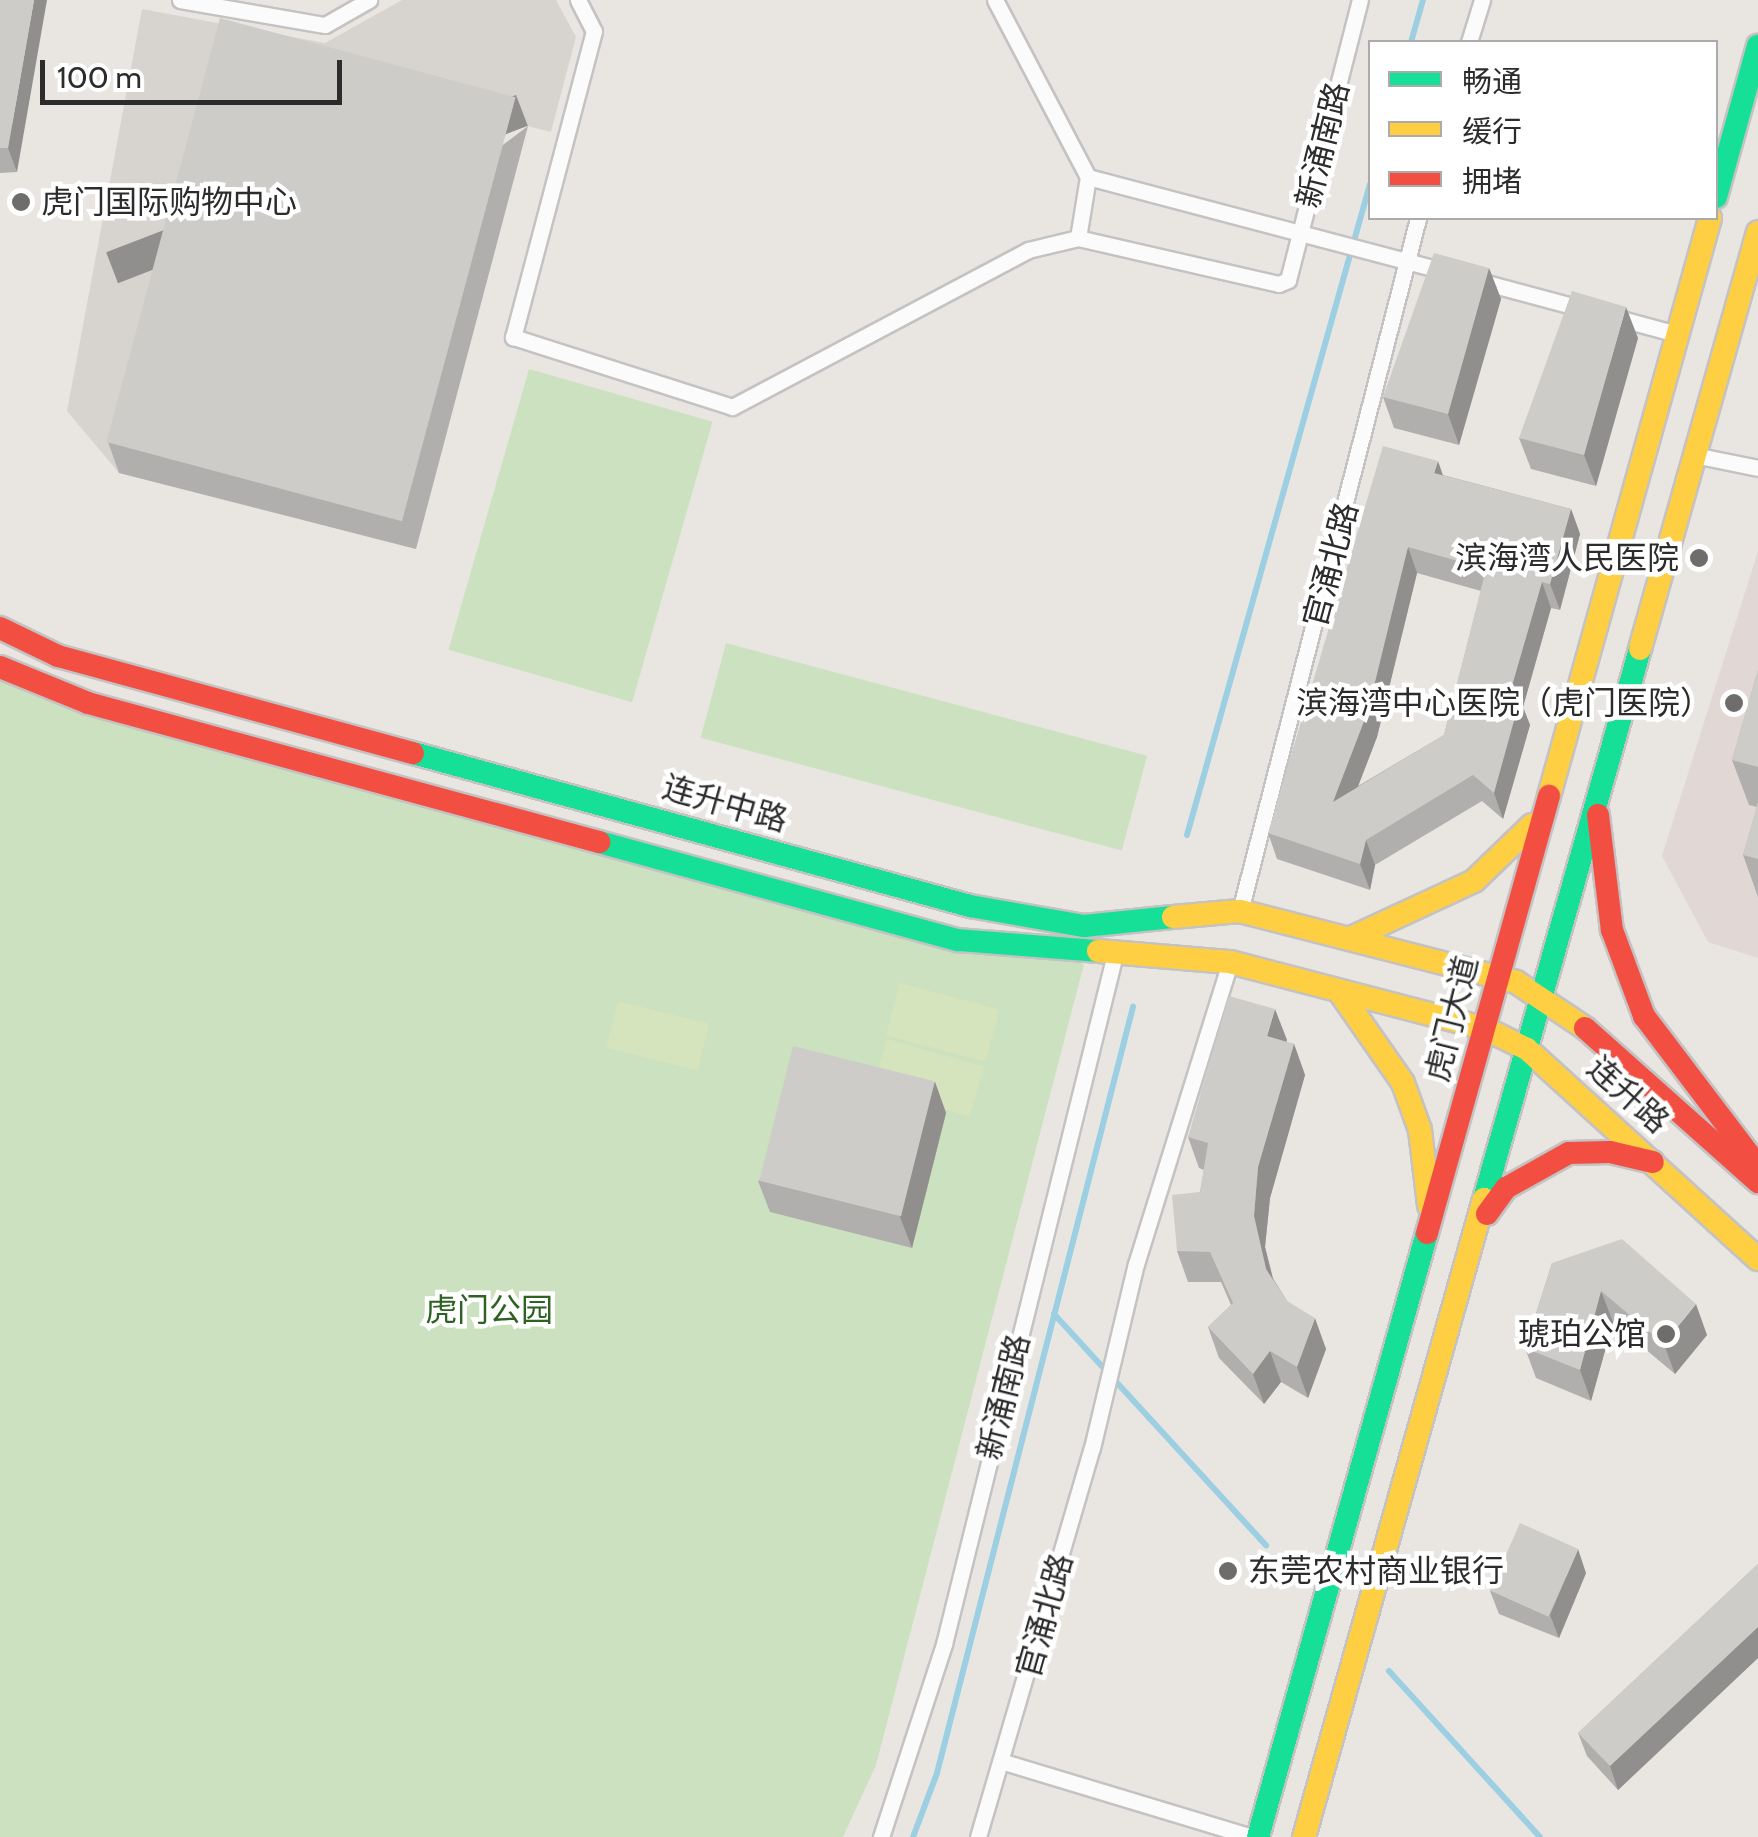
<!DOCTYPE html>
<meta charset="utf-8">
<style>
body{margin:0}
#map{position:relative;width:1758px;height:1837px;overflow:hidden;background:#e9e6e2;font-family:Cabin,"Noto Sans SC",sans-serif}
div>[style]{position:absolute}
.medical>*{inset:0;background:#e1d7d5}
.green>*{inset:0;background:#cce1bf;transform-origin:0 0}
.pitch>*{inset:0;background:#d5e4bd;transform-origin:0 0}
.plaza>*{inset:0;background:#d7d4d0}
.stream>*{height:6px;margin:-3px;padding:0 3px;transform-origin:3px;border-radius:3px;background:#9dcfe3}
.roads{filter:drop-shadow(2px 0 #c4c2c2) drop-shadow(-2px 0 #c4c2c2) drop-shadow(0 2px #c4c2c2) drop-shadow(0 -2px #c4c2c2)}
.street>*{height:15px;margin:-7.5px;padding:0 7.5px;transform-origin:7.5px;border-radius:7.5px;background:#fcfbfb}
.fast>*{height:22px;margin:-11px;padding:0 11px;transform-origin:11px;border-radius:11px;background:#16e098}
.slow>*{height:22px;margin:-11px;padding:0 11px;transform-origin:11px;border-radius:11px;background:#ffcf43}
.jam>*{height:22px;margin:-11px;padding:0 11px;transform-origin:11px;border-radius:11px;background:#f24e42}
.wall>*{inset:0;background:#b1afad}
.shaded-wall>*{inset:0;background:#908f8d;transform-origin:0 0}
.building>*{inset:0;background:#ceccc9;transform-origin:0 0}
.dots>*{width:28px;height:28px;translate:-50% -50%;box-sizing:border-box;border:5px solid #fff;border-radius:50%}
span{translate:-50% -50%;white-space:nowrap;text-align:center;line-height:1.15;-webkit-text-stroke:9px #fff;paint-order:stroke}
.street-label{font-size:32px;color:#2c2c2c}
.poi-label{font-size:32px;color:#2c2c2c}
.left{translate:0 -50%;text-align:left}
.right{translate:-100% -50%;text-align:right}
.park-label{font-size:32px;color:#2d6222}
.legend{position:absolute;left:1368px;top:40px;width:350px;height:180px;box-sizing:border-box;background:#fff;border:2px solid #ababab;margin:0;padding:12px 18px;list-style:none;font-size:30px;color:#2c2c2c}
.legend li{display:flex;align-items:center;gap:20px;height:50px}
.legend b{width:50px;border:2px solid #ababab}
.scale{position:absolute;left:40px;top:60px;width:302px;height:45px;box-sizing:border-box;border:5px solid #2c2c2c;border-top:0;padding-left:12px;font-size:30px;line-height:35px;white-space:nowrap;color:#2c2c2c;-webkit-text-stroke:8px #fff;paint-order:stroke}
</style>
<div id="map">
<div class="medical">
<div style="clip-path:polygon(1758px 551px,1758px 958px,1708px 942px,1662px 856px)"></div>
</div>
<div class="green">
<div style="left:529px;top:369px;width:191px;height:292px;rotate:16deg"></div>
<div style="left:726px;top:643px;width:436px;height:98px;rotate:15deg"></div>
<div style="clip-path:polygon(0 671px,1084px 964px,876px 1765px,843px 1837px,0 1837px)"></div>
</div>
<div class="pitch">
<div style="left:900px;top:983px;width:103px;height:54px;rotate:15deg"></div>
<div style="left:618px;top:1001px;width:94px;height:48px;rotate:14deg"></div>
<div style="left:887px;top:1039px;width:101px;height:52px;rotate:16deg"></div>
</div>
<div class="plaza">
<div style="clip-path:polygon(402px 0,556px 0,576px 37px,551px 132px,231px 50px,119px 473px,67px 411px,142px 9px,325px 43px)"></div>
</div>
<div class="stream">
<div style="left:1411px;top:42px;width:44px;rotate:-74.1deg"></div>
<div style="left:1187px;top:835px;width:676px;rotate:-74.3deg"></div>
<div style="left:1054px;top:1314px;width:314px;rotate:47.5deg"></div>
<div style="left:1389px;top:1671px;width:224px;rotate:47.7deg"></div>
<div style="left:913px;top:1837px;width:68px;rotate:-69.4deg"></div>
<div style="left:937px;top:1773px;width:791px;rotate:-75.65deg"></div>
</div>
<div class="roads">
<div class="street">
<div style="left:180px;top:0;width:147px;rotate:9.8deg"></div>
<div style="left:325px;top:25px;width:51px;rotate:-29.6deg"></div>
<div style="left:578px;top:0;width:35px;rotate:63deg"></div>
<div style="left:594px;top:31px;width:317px;rotate:104.8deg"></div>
<div style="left:513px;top:337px;width:230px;rotate:17.7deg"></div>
<div style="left:732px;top:407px;width:335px;rotate:-27.9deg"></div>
<div style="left:1028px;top:250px;width:51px;rotate:-13.5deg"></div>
<div style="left:1078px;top:238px;width:62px;rotate:-80.7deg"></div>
<div style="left:1088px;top:177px;width:200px;rotate:-117.7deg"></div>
<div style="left:1469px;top:42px;width:44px;rotate:-72.8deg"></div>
<div style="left:1088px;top:177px;width:371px;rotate:14.8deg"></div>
<div style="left:1078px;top:238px;width:206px;rotate:12.9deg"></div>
<div style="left:1279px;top:284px;width:10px;rotate:-24deg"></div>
<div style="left:1288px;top:280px;width:289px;rotate:-75.6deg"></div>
<div style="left:1479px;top:281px;width:112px;rotate:15deg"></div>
<div style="left:1614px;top:317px;width:65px;rotate:15.1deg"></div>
<div style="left:1694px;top:455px;width:65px;rotate:11.5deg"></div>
<div style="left:1240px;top:911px;width:715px;rotate:-75.59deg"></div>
<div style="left:1004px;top:1762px;width:260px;rotate:16.8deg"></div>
<div style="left:881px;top:1837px;width:203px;rotate:-71.9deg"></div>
<div style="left:944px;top:1644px;width:711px;rotate:-76.08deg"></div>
<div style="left:978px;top:1837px;width:405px;rotate:-73.7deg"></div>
<div style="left:1092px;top:1448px;width:189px;rotate:-76.6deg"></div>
<div style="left:1136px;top:1264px;width:316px;rotate:-72.7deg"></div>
</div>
<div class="fast">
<div style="left:1716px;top:197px;width:157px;rotate:-74.5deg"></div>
<div style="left:413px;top:753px;width:578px;rotate:15.36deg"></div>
<div style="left:970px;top:906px;width:116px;rotate:10deg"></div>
<div style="left:1084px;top:926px;width:89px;rotate:-5.8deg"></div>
<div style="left:599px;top:842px;width:372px;rotate:15.3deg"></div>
<div style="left:958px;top:940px;width:140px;rotate:4.5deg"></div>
<div style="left:1484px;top:1199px;width:572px;rotate:-74.16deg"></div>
<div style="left:1258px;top:1837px;width:627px;rotate:-74.37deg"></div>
</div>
<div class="slow">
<div style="left:1640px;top:649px;width:433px;rotate:-74.2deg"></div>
<div style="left:1549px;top:796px;width:600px;rotate:-74.43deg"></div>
<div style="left:1173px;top:917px;width:67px;rotate:-5.1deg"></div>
<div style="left:1240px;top:911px;width:285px;rotate:14.4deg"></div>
<div style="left:1516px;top:982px;width:83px;rotate:33.7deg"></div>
<div style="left:1349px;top:939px;width:138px;rotate:-24.9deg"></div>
<div style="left:1474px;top:881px;width:81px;rotate:-44deg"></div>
<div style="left:1098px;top:951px;width:132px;rotate:4.8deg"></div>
<div style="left:1230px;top:962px;width:262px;rotate:14.6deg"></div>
<div style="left:1484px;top:1028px;width:48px;rotate:26deg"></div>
<div style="left:1527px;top:1049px;width:312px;rotate:42.3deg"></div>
<div style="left:1341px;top:994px;width:108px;rotate:55.1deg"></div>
<div style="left:1403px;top:1083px;width:50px;rotate:70.1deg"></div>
<div style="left:1420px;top:1130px;width:76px;rotate:83.2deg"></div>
<div style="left:1304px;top:1837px;width:663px;rotate:-74.24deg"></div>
</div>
<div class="jam">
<div style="left:0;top:628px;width:64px;rotate:25.8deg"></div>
<div style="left:58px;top:656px;width:368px;rotate:15.3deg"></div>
<div style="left:0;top:667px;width:95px;rotate:22.2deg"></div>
<div style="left:88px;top:703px;width:530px;rotate:15.22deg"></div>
<div style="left:1598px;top:815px;width:116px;rotate:83.1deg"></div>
<div style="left:1612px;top:930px;width:92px;rotate:69.6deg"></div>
<div style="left:1644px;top:1016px;width:188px;rotate:52.8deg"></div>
<div style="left:1585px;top:1028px;width:232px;rotate:41.7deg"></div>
<div style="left:1487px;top:1214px;width:32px;rotate:-54deg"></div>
<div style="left:1506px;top:1188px;width:72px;rotate:-29.1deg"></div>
<div style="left:1569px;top:1153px;width:41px;rotate:-1.4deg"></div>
<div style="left:1610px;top:1152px;width:44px;rotate:13.1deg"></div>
<div style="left:1427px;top:1233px;width:454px;rotate:-74.4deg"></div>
</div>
</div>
<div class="wall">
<div style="clip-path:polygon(0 0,17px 172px,0 173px)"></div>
<div style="clip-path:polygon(528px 126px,416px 549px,119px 473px,108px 442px)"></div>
<div style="clip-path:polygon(1489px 268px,1501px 299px,1459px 445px,1394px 428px,1383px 397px)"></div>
<div style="clip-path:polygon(1638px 338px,1596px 486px,1531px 469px,1519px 438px)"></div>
<div style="clip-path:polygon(evenodd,1443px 475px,1571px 509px,1580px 534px,1560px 610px,1551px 608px,1523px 707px,1530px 725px,1503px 819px,1482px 801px,1375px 865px,1370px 890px,1277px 859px,1268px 833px,1443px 475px,1417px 573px,1481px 591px,1444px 735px,1358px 786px,1377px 737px,1417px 573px)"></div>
<div style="clip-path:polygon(1758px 670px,1758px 897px,1743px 855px,1757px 807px,1749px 805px,1732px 760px)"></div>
<div style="clip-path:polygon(1287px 1040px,1286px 1042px,1294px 1044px,1305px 1075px,1270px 1198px,1265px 1247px,1273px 1278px,1287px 1301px,1326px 1349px,1308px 1398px,1281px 1382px,1264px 1404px,1219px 1358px,1208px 1327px,1231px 1305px,1221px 1282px,1188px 1282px,1177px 1251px,1200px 1192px,1204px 1170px,1199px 1168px,1188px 1137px)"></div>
<div style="clip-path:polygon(935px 1082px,946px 1113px,912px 1248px,770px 1212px,758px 1181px)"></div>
<div style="clip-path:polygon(1552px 1263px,1707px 1335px,1675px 1374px,1613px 1322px,1591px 1401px,1536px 1378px,1525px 1348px)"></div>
<div style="clip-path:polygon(1758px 1564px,1758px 1658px,1618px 1790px,1587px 1756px,1578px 1733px)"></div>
<div style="clip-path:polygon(1586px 1573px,1559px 1638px,1499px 1614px,1490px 1591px)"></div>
</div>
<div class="shaded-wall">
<div style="clip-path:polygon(34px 0,47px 0,17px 172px,8px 148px)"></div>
<div style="left:516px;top:95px;width:33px;height:439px;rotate:69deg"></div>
<div style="clip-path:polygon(1489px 268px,1501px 299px,1459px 445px,1448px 414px)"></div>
<div style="clip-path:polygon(1626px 307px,1638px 338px,1596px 486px,1584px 455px)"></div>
<div style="clip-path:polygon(1438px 461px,1447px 487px,1434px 473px)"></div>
<div style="clip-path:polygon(1571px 509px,1580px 534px,1560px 610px,1550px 584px)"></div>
<div style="clip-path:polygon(1408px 547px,1417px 573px,1377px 737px,1342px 828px,1333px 802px)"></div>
<div style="clip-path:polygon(1542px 582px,1551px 608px,1523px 707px,1530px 725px,1503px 819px,1494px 793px,1509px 696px)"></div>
<div style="clip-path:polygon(1366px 840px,1375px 865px,1370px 890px,1360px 864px)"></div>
<div style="clip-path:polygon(1275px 1009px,1287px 1040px,1279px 1067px,1267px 1036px)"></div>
<div style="clip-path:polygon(1294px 1044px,1305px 1075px,1270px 1198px,1265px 1247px,1278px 1300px,1266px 1269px,1254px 1216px,1258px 1167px)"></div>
<div style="clip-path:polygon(935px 1082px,946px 1113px,912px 1248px,900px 1217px)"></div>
<div style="clip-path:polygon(1601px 1291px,1613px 1322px,1591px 1401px,1580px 1370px)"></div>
<div style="clip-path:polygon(1696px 1304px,1707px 1335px,1675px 1374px,1664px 1344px)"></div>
<div style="clip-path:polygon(1315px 1318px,1326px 1349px,1308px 1398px,1297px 1367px)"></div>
<div style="clip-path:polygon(1270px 1351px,1281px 1382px,1264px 1404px,1253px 1374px)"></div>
<div style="clip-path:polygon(1578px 1549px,1586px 1573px,1559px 1638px,1550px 1615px)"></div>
<div style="clip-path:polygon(1758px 1627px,1758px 1658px,1618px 1790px,1610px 1766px)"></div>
</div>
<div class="building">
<div style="clip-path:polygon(0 0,34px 0,8px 148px,0 148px)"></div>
<div style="left:220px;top:18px;width:306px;height:439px;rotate:15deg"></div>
<div style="clip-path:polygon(1434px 253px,1489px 268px,1448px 414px,1383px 397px)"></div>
<div style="clip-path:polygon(1572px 291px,1626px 307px,1584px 455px,1519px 438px)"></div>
<div style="clip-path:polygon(evenodd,1383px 446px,1438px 461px,1434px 473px,1571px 509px,1550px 584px,1542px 582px,1509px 696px,1520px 699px,1494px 793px,1473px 775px,1366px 840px,1360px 864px,1268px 833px,1383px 446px,1408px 547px,1486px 569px,1444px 735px,1333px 802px,1368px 711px,1408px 547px)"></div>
<div style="clip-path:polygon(1758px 670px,1758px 767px,1732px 760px)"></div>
<div style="clip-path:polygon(1758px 802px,1758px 859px,1743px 855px)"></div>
<div style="clip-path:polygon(1229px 996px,1275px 1009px,1267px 1036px,1294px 1044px,1258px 1167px,1254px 1216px,1266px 1269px,1287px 1301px,1315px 1318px,1297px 1367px,1270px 1351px,1253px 1374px,1208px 1327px,1233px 1303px,1210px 1252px,1177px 1251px,1172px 1195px,1200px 1192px,1208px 1143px,1188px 1137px)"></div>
<div style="left:793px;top:1046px;width:146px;height:139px;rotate:14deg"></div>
<div style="clip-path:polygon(1622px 1239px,1696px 1304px,1664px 1344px,1601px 1291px,1580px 1370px,1525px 1348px,1552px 1263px)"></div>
<div style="left:1520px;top:1523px;width:64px;height:74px;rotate:24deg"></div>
<div style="clip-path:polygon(1758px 1564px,1758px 1627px,1610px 1766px,1578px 1733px)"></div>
</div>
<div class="dots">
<div style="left:21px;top:202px;background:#6e6d6c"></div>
<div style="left:1699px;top:558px;background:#6e6d6c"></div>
<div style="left:1734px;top:703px;background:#6e6d6c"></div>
<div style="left:1666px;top:1334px;background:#6e6d6c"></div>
<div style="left:1228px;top:1571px;background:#6e6d6c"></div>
</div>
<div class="street-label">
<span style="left:1323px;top:145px;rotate:-76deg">新涌南路</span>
<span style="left:1331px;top:565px;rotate:-75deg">官涌北路</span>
<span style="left:725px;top:804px;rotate:16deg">连升中路</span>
<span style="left:1452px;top:1019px;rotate:-76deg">虎门大道</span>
<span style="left:1628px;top:1095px;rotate:42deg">连升路</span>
<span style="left:1004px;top:1397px;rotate:-76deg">新涌南路</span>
<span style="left:1045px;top:1616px;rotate:-74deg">官涌北路</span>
</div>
<div class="poi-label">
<span class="left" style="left:41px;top:202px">虎门国际购物中心</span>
<span class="right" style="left:1679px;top:558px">滨海湾人民医院</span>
<span class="right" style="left:1712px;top:703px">滨海湾中心医院（虎门医院）</span>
<span class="right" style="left:1646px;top:1334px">琥珀公馆</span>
<span class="left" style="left:1248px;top:1571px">东莞农村商业银行</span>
</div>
<div class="park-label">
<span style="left:489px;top:1310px">虎门公园</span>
</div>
<ul class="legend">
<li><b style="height:12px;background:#16e098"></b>畅通</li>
<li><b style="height:12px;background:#ffcf43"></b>缓行</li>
<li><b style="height:12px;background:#f24e42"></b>拥堵</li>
</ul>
<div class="scale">100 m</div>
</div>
